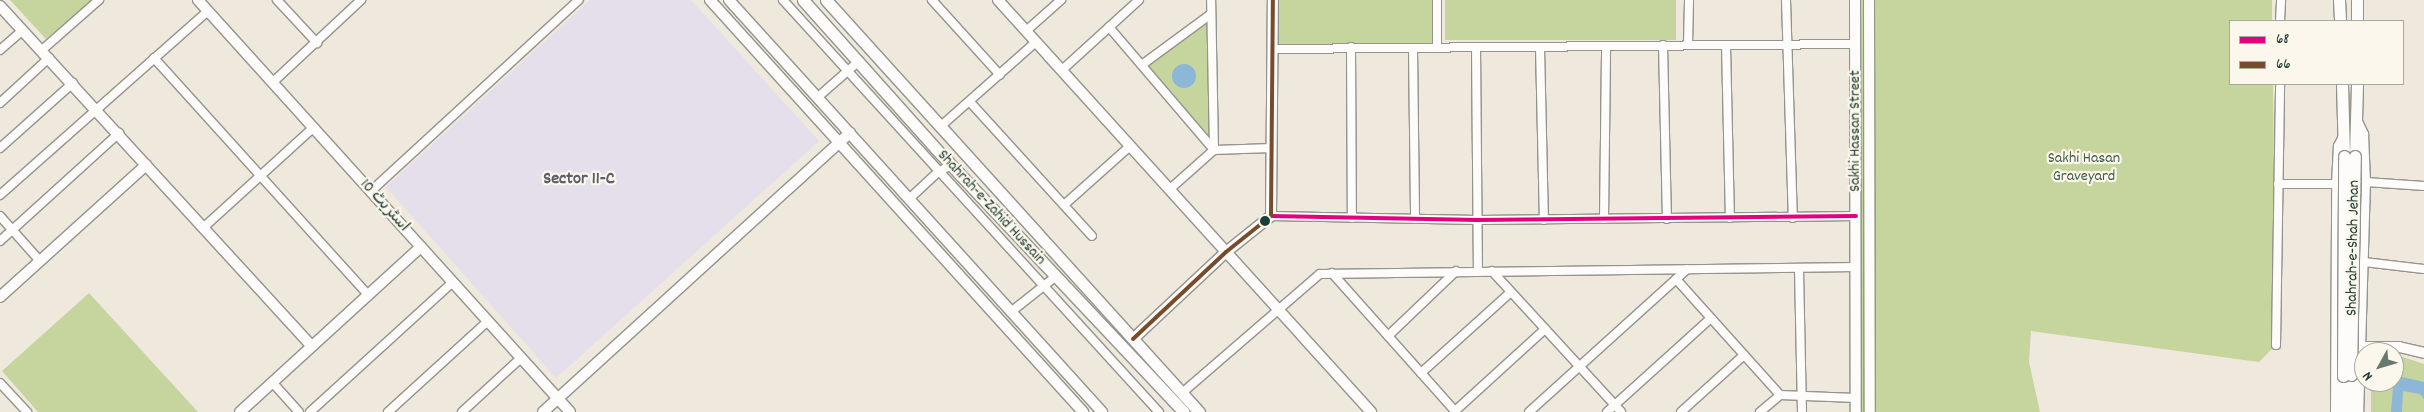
<!DOCTYPE html>
<meta charset="utf-8">
<style>
body{margin:0}
#map{position:relative;width:2424px;height:412px;overflow:hidden;background:#efe9dd;font-family:Dekko,"Playpen Sans Arabic",sans-serif}
div>[style]{position:absolute}
.built>*{inset:0;background:#e5deeb}
.green>*{inset:0;background:#c6d49e;transform-origin:0 0}
.water>*{inset:0;background:#8cb7d7}
.round{border-radius:50%}
.roads{filter:drop-shadow(1px 0 #93948d) drop-shadow(-1px 0 #93948d) drop-shadow(0 1px #93948d) drop-shadow(0 -1px #93948d)}
.minor>*{height:8px;margin:-4px;padding:0 4px;transform-origin:4px;border-radius:4px;background:#fdfcfa}
.tertiary>*{height:10px;margin:-5px;padding:0 5px;transform-origin:5px;border-radius:5px;background:#fdfcfa}
.secondary>*{height:11px;margin:-5.5px;padding:0 5.5px;transform-origin:5.5px;border-radius:5.5px;background:#fdfcfa}
.bridges{filter:drop-shadow(1px 0 #93948d) drop-shadow(-1px 0 #93948d) drop-shadow(0 1px #93948d) drop-shadow(0 -1px #93948d)}
.secondary-bridge>*{height:11px;margin:-5.5px;padding:0 5.5px;transform-origin:5.5px;border-radius:5.5px;background:#fdfcfa}
.bus-1>*{height:4px;margin:-2px;padding:0 2px;transform-origin:2px;border-radius:2px;background:#e5007d}
.bus-2>*{height:4px;margin:-2px;padding:0 2px;transform-origin:2px;border-radius:2px;background:#7a4b2a}
.dots>*{width:14px;height:14px;translate:-50% -50%;box-sizing:border-box;border:2px solid #fbf7ec;border-radius:50%}
span{translate:-50% -50%;white-space:nowrap;text-align:center;line-height:1.15;-webkit-text-stroke:4.5px #fbf7ec;paint-order:stroke}
.street-label{font-size:16px;color:#1f3d34}
.park-label{font-size:16px;color:#405e42}
.neighbourhood-label{font-size:18px;color:#5c5f6c;font-weight:700}
.legend{position:absolute;left:2229px;top:20px;width:175px;height:65px;box-sizing:border-box;background:#fbf7ec;border:1px solid #a3ada2;margin:0;padding:6px 9px;list-style:none;font-size:15px;color:#1f3d34}
.legend li{display:flex;align-items:center;gap:10px;height:25px}
.legend b{width:25px;border:1px solid #a3ada2}
.north{position:absolute;left:2354px;top:342px;width:50px;height:50px;box-sizing:border-box;background:#fbf7ec;border:1px solid #a3ada2;border-radius:50%;rotate:231deg;font-size:14px;font-weight:700;line-height:20px;text-align:center;color:#1f3d34}
.north::after{content:'';display:block;margin:auto;width:18px;height:22px;background:#68796f;clip-path:polygon(50% 0,100% 100%,50% 72%,0 100%)}
</style>
<div id="map">
<div class="built">
<div style="clip-path:polygon(590px 0,691px 0,819px 141px,556px 378px,386px 187px)"></div>
</div>
<div class="green">
<div style="clip-path:polygon(10px 0,92px 0,46px 39px)"></div>
<div style="left:1273px;top:0;width:164px;height:49px"></div>
<div style="left:1445px;top:0;width:231px;height:40px"></div>
<div style="clip-path:polygon(1855px 0,2272px 0,2272px 21px,2230px 21px,2230px 84px,2273px 84px,2276px 345px,2259px 362px,2031px 331px,2029px 362px,2040px 412px,1856px 412px)"></div>
<div style="clip-path:polygon(1211px 14px,1214px 150px,1143px 64px)"></div>
<div style="clip-path:polygon(89px 293px,198px 412px,38px 412px,2px 371px)"></div>
<div style="clip-path:polygon(2394px 354px,2424px 364px,2424px 412px,2371px 412px,2371px 382px,2394px 382px)"></div>
</div>
<div class="water">
<div class="round" style="left:1172px;top:64px;width:24px;height:24px"></div>
<div style="clip-path:polygon(2394px 375px,2424px 382px,2424px 399px,2420px 394px,2403px 391px,2402px 412px,2391px 412px)"></div>
</div>
<div class="roads">
<div class="minor">
<div style="left:277px;top:0;width:59px;rotate:47.1deg"></div>
<div style="left:783px;top:0;width:558px;rotate:47.62deg"></div>
<div style="left:932px;top:0;width:101px;rotate:47.8deg"></div>
<div style="left:1437px;top:0;width:48px;rotate:90deg"></div>
<div style="left:1786px;top:0;width:218px;rotate:88.2deg"></div>
<div style="left:2280px;top:21px;width:21px;rotate:-87deg"></div>
<div style="left:1109px;top:27px;width:162px;rotate:49.5deg"></div>
<div style="left:1214px;top:150px;width:58px;rotate:-2deg"></div>
<div style="left:1026px;top:31px;width:47px;rotate:-41.5deg"></div>
<div style="left:1663px;top:45px;width:174px;rotate:88.7deg"></div>
<div style="left:1688px;top:45px;width:45px;rotate:-88.7deg"></div>
<div style="left:1726px;top:45px;width:173px;rotate:88.7deg"></div>
<div style="left:1351px;top:47px;width:171px;rotate:89.7deg"></div>
<div style="left:1540px;top:47px;width:173px;rotate:88.7deg"></div>
<div style="left:1413px;top:48px;width:171px;rotate:89.3deg"></div>
<div style="left:1476px;top:48px;width:223px;rotate:89.5deg"></div>
<div style="left:1275px;top:49px;width:581px;rotate:-0.49deg"></div>
<div style="left:0;top:50px;width:30px;rotate:-41deg"></div>
<div style="left:42px;top:50px;width:76px;rotate:-41.3deg"></div>
<div style="left:154px;top:58px;width:319px;rotate:47.9deg"></div>
<div style="left:1143px;top:64px;width:84px;rotate:-36.3deg"></div>
<div style="left:1062px;top:70px;width:104px;rotate:-42.3deg"></div>
<div style="left:272px;top:83px;width:122px;rotate:-43deg"></div>
<div style="left:818px;top:97px;width:55px;rotate:-41.3deg"></div>
<div style="left:970px;top:102px;width:181px;rotate:47.7deg"></div>
<div style="left:0;top:103px;width:67px;rotate:-42.6deg"></div>
<div style="left:2357px;top:119px;width:17px;rotate:65deg"></div>
<div style="left:2364px;top:134px;width:48px;rotate:87.6deg"></div>
<div style="left:2366px;top:182px;width:230px;rotate:91.7deg"></div>
<div style="left:941px;top:126px;width:127px;rotate:-41.5deg"></div>
<div style="left:0;top:148px;width:98px;rotate:-41.7deg"></div>
<div style="left:2366px;top:182px;width:58px;rotate:3.9deg"></div>
<div style="left:2278px;top:184px;width:58px"></div>
<div style="left:1170px;top:189px;width:59px;rotate:-41.6deg"></div>
<div style="left:1214px;top:150px;width:150px;rotate:-91.1deg"></div>
<div style="left:371px;top:191px;width:282px;rotate:-42.6deg"></div>
<div style="left:0;top:195px;width:278px;rotate:-41.5deg"></div>
<div style="left:909px;top:199px;width:40px;rotate:-43deg"></div>
<div style="left:938px;top:172px;width:15px;rotate:-28deg"></div>
<div style="left:1064px;top:205px;width:89px;rotate:-41.8deg"></div>
<div style="left:0;top:216px;width:60px;rotate:48.4deg"></div>
<div style="left:1271px;top:216px;width:207px;rotate:1.1deg"></div>
<div style="left:1478px;top:220px;width:378px;rotate:-0.6deg"></div>
<div style="left:1604px;top:219px;width:173px;rotate:-89.3deg"></div>
<div style="left:203px;top:228px;width:149px;rotate:-42.3deg"></div>
<div style="left:0;top:241px;width:161px;rotate:-42.2deg"></div>
<div style="left:2364px;top:262px;width:60px;rotate:6.7deg"></div>
<div style="left:1799px;top:269px;width:143px;rotate:88.8deg"></div>
<div style="left:1492px;top:271px;width:191px;rotate:47.5deg"></div>
<div style="left:1332px;top:273px;width:186px;rotate:48.3deg"></div>
<div style="left:1676px;top:279px;width:156px;rotate:48.1deg"></div>
<div style="left:1012px;top:311px;width:55px;rotate:-38.3deg"></div>
<div style="left:1388px;top:336px;width:94px;rotate:-43.7deg"></div>
<div style="left:2276px;top:345px;width:261px;rotate:-89.1deg"></div>
<div style="left:1421px;top:373px;width:121px;rotate:-42deg"></div>
<div style="left:272px;top:382px;width:40px;rotate:48deg"></div>
<div style="left:0;top:383px;width:40px;rotate:47deg"></div>
<div style="left:1182px;top:393px;width:182px;rotate:-40.8deg"></div>
<div style="left:1320px;top:274px;width:536px;rotate:-0.75deg"></div>
<div style="left:1455px;top:411px;width:122px;rotate:-42.3deg"></div>
<div style="left:310px;top:412px;width:193px;rotate:-42.3deg"></div>
<div style="left:388px;top:412px;width:135px;rotate:-42.3deg"></div>
<div style="left:462px;top:412px;width:80px;rotate:-42.5deg"></div>
<div style="left:1529px;top:412px;width:213px;rotate:-42.1deg"></div>
<div style="left:1607px;top:412px;width:140px;rotate:-42.1deg"></div>
<div style="left:1681px;top:412px;width:85px;rotate:-42.1deg"></div>
<div style="left:1760px;top:412px;width:26px;rotate:-40deg"></div>
<div style="left:1780px;top:395px;width:76px;rotate:2.3deg"></div>
<div style="left:2335px;top:412px;width:228px;rotate:-89.7deg"></div>
<div style="left:2336px;top:184px;width:38px;rotate:-87deg"></div>
<div style="left:2338px;top:146px;width:9px;rotate:-63deg"></div>
</div>
<div class="tertiary">
<div style="left:198px;top:0;width:555px;rotate:47.92deg"></div>
<div style="left:710px;top:0;width:556px;rotate:47.84deg"></div>
<div style="left:729px;top:0;width:556px;rotate:47.84deg"></div>
<div style="left:998px;top:0;width:556px;rotate:47.84deg"></div>
<div style="left:1855px;top:0;width:412px;rotate:89.9deg"></div>
<div style="left:1869px;top:0;width:412px;rotate:89.9deg"></div>
<div style="left:0;top:6px;width:461px;rotate:47.5deg"></div>
<div style="left:0;top:297px;width:197px;rotate:-42.1deg"></div>
<div style="left:1133px;top:339px;width:127px;rotate:-43.1deg"></div>
<div style="left:1226px;top:252px;width:58px;rotate:-38.7deg"></div>
<div style="left:1271px;top:216px;width:216px;rotate:-89.5deg"></div>
<div style="left:2362px;top:347px;width:37px"></div>
<div style="left:2399px;top:347px;width:26px;rotate:13deg"></div>
<div style="left:240px;top:412px;width:245px;rotate:-42.4deg"></div>
<div style="left:543px;top:412px;width:415px;rotate:-42.3deg"></div>
</div>
<div class="secondary">
<div style="left:803px;top:0;width:200px;rotate:48.2deg"></div>
<div style="left:936px;top:149px;width:361px;rotate:46.7deg"></div>
<div style="left:826px;top:0;width:556px;rotate:47.84deg"></div>
<div style="left:2339px;top:0;width:21px;rotate:87deg"></div>
<div style="left:2357px;top:21px;width:21px;rotate:-90deg"></div>
<div style="left:2342px;top:84px;width:72px;rotate:88.4deg"></div>
<div style="left:2355px;top:156px;width:72px;rotate:-88.4deg"></div>
<div style="left:2342px;top:412px;width:36px;rotate:-88deg"></div>
<div style="left:2351px;top:412px;width:37px;rotate:-90deg"></div>
</div>
</div>
<div class="bridges">
<div class="secondary-bridge">
<div style="left:2351px;top:375px;width:219px;rotate:-89deg"></div>
<div style="left:2343px;top:376px;width:220px;rotate:-89.7deg"></div>
</div>
</div>
<div class="bus-1">
<div style="left:1271px;top:216px;width:207px;rotate:1.1deg"></div>
<div style="left:1478px;top:220px;width:378px;rotate:-0.6deg"></div>
</div>
<div class="bus-2">
<div style="left:1133px;top:339px;width:127px;rotate:-43.1deg"></div>
<div style="left:1226px;top:252px;width:58px;rotate:-38.7deg"></div>
<div style="left:1271px;top:216px;width:216px;rotate:-89.5deg"></div>
</div>
<div class="dots">
<div style="left:1265px;top:221px;background:#1f3d34"></div>
</div>
<div class="street-label">
<span style="left:1856px;top:131px;rotate:-90deg">Sakhi Hassan Street</span>
<span style="left:384px;top:206px;rotate:48deg">اسٹریٹ 10</span>
<span style="left:991px;top:208px;rotate:47deg">Shahrah-e-Zahid Hussain</span>
<span style="left:2354px;top:248px;rotate:-89deg">Shahrah-e-Shah Jehan</span>
</div>
<div class="park-label">
<span style="left:2084px;top:168px">Sakhi Hasan<br>Graveyard</span>
</div>
<div class="neighbourhood-label">
<span style="left:579px;top:180px">Sector 11-C</span>
</div>
<ul class="legend">
<li><b style="height:6px;background:#e5007d"></b>68</li>
<li><b style="height:6px;background:#7a4b2a"></b>66</li>
</ul>
<div class="north">N</div>
</div>
